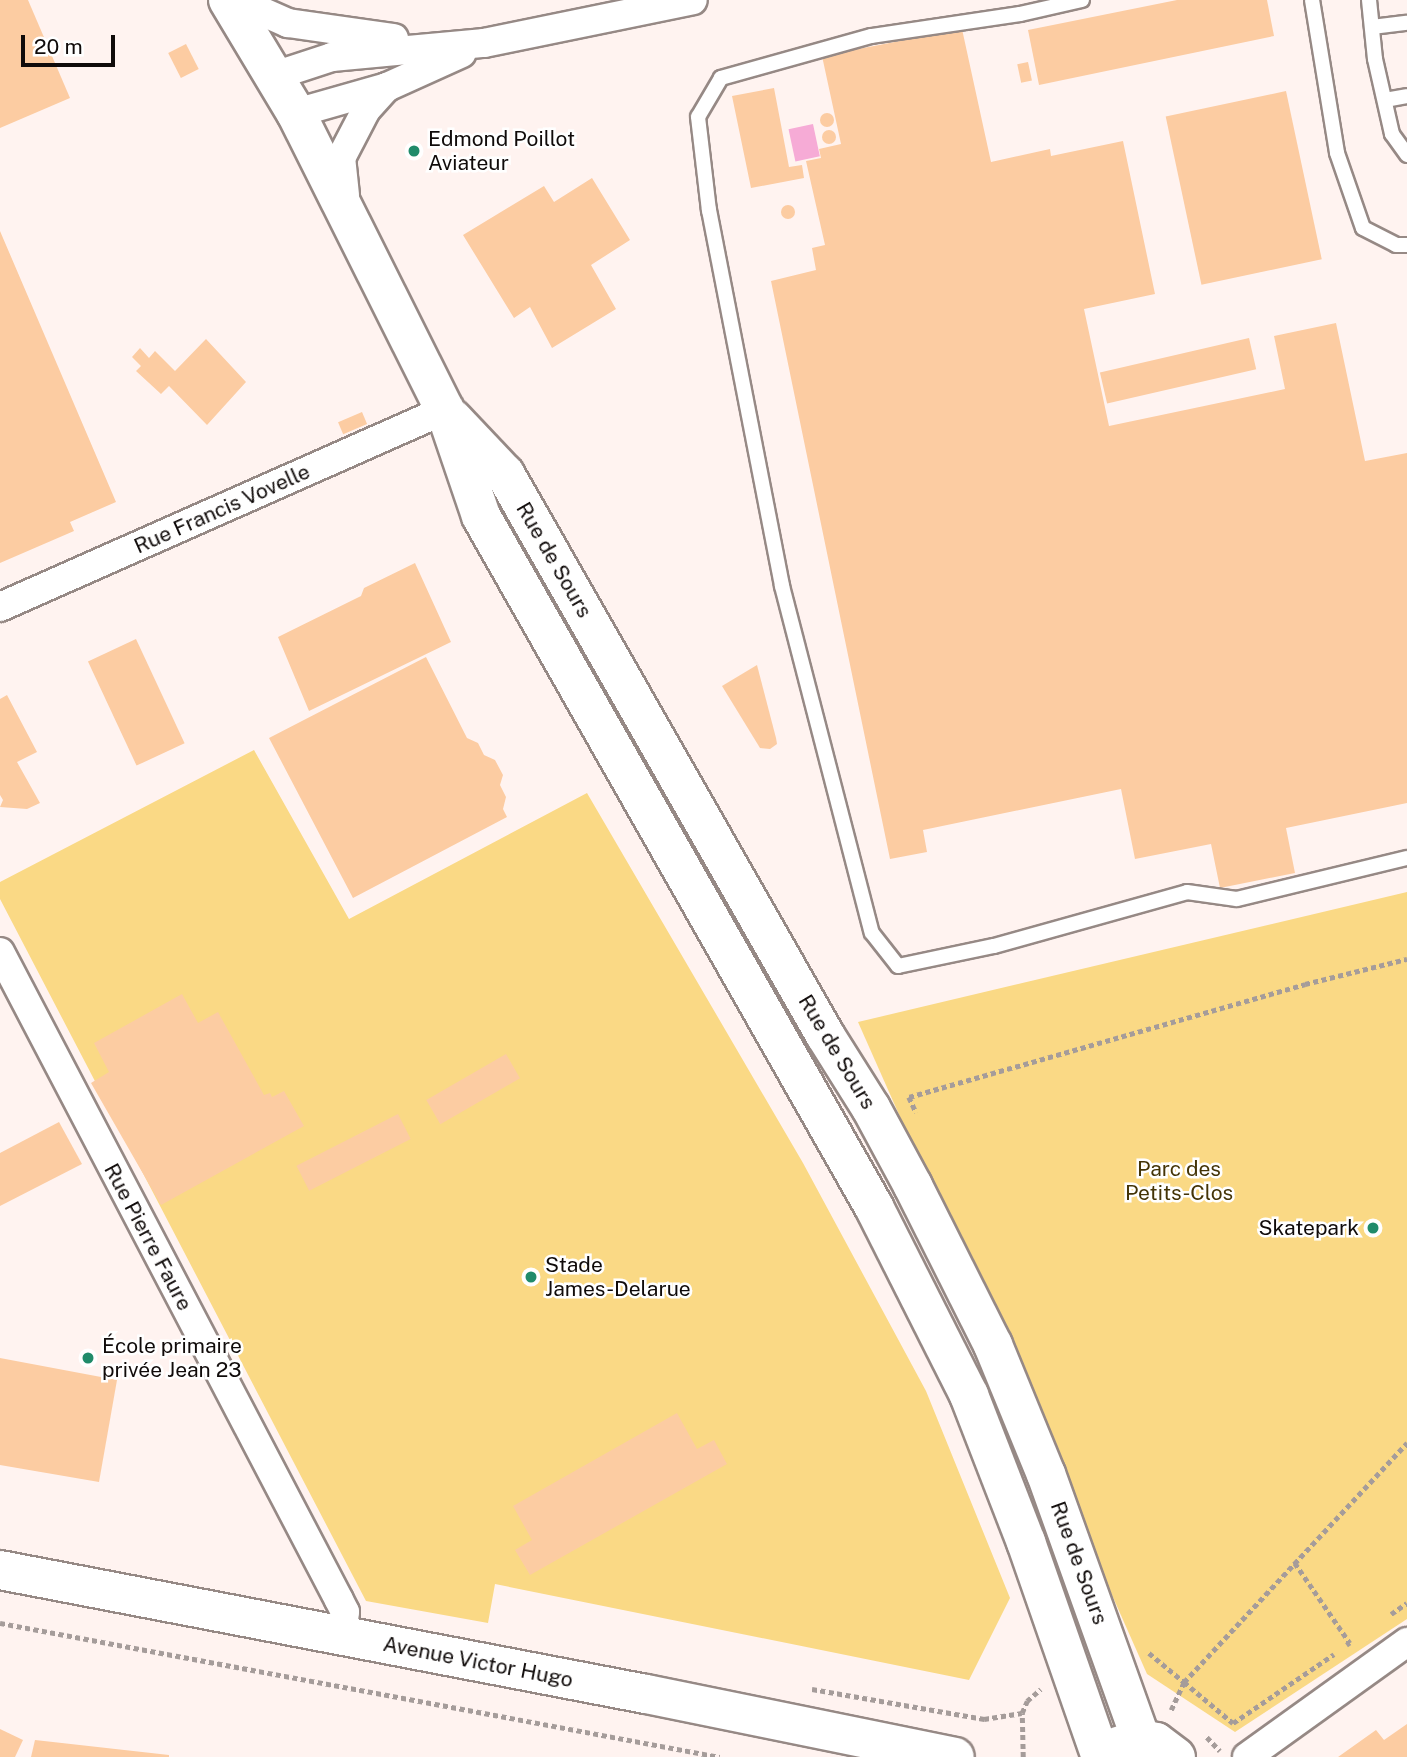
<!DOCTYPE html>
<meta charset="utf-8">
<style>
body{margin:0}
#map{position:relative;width:1407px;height:1757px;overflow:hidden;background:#fff3f0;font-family:"Public Sans",sans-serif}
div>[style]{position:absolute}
.green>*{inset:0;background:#fad985}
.water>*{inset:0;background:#f6abd6;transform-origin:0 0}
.building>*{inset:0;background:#fccca2;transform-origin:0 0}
.round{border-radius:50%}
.path>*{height:4.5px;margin-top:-2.25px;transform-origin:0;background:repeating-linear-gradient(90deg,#a59c9a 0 5px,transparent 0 8.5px)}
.roads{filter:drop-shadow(2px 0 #968985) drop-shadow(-2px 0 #968985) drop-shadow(0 2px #968985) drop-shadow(0 -2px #968985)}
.service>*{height:14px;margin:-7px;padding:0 7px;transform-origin:7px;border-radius:7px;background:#fff}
.minor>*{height:28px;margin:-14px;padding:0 14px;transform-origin:14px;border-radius:14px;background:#fff}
.secondary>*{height:38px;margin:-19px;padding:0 19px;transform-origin:19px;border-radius:19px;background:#fff}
.dots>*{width:19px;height:19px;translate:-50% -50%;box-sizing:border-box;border:4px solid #fff;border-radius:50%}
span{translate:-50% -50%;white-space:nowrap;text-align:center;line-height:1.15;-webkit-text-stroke:5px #fff;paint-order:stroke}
.poi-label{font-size:21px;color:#100b0a}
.left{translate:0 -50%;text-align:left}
.right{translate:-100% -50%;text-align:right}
.street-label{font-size:21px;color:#100b0a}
.park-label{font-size:21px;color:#443406}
.scale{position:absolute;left:21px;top:35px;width:94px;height:32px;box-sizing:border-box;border:4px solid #100b0a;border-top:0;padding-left:9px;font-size:21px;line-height:24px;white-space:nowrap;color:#100b0a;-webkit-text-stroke:5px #fff;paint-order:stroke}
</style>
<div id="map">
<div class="green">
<div style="clip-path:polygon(254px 750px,349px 919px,587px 793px,803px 1163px,926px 1391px,1010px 1598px,969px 1680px,495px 1584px,488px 1623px,366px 1601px,0 899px,0 882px)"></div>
<div style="clip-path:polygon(1407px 892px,1407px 1619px,1235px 1732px,1147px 1674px,858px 1022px)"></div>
</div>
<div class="water">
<div style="left:813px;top:124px;width:33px;height:25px;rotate:78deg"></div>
</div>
<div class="building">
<div style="clip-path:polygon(0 0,28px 0,70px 98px,0 128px)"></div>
<div style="clip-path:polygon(1177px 0,1267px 0,1274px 36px,1039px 85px,1028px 30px)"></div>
<div style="clip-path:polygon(962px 29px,991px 162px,1050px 149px,1051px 156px,1123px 141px,1155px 294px,1084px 309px,1109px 426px,1285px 389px,1274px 336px,1336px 323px,1365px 461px,1407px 453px,1407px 803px,1286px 828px,1295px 873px,1220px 888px,1211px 844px,1135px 859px,1121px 789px,923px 830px,927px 852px,890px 859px,771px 281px,816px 270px,812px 248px,825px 245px,806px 161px,821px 158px,819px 149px,841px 144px,822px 56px)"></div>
<div style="left:186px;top:44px;width:28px;height:20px;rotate:63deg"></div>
<div style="left:1028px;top:62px;width:19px;height:11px;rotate:78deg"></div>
<div style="clip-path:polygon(774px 88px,789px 167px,802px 165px,804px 178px,751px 188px,732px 96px)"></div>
<div style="left:1286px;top:91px;width:172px;height:123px;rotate:78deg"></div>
<div class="round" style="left:820px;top:113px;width:14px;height:14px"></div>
<div class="round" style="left:822px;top:130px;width:14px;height:14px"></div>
<div style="clip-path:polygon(592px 178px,630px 240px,591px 265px,616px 309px,552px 348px,530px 307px,514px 318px,463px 235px,544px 186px,554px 202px)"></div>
<div class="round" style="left:781px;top:205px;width:14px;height:14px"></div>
<div style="clip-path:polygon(0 231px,116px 502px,70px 522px,74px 531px,0 563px)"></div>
<div style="left:1249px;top:338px;width:32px;height:153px;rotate:77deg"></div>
<div style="clip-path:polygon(206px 339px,246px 382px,207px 425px,169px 386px,161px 394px,136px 371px,141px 366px,132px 357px,140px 348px,149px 358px,155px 351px,175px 371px)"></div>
<div style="left:362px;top:412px;width:13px;height:26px;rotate:67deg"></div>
<div style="clip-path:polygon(415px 563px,451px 642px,309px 711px,278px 637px,361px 596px,364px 588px)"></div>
<div style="left:136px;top:639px;width:115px;height:53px;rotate:65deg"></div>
<div style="clip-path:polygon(426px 657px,467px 738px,478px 743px,484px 755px,495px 760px,503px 775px,500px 785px,506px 797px,503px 809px,507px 817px,353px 898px,269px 738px)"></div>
<div style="clip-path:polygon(757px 665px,776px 738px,777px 744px,770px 749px,760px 748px,722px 686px)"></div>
<div style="clip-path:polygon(7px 695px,37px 752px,17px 762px,40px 803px,27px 809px,0 807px,3px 800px,0 795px,0 699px)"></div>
<div style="clip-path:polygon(182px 994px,198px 1023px,218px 1012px,264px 1095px,270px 1093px,272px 1097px,284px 1091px,304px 1126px,161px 1205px,91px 1083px,109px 1072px,94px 1043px)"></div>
<div style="left:506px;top:1054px;width:28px;height:92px;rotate:60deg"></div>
<div style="left:398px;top:1114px;width:28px;height:114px;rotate:63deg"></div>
<div style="clip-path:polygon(59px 1122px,82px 1164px,0 1206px,0 1153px)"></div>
<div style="clip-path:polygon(0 1358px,117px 1380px,99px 1482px,0 1465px)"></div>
<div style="clip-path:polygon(677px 1413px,697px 1449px,714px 1440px,727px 1464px,530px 1575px,515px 1550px,532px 1540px,513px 1506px)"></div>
<div style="clip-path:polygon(1407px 1724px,1407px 1757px,1338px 1757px,1376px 1730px,1384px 1740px)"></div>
<div style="clip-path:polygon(0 1729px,23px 1740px,15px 1757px,0 1757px)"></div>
<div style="clip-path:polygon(35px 1740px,169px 1755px,169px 1757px,31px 1757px)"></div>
</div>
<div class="path">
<div style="left:909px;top:1097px;width:17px;rotate:65deg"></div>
<div style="left:909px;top:1097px;width:412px;rotate:-15.9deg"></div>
<div style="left:1305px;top:984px;width:105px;rotate:-13.8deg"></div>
<div style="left:1295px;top:1563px;width:97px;rotate:55.5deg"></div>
<div style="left:1350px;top:1643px;width:4px;rotate:146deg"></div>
<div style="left:1391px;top:1614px;width:19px;rotate:-35deg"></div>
<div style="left:0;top:1623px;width:732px;rotate:10.54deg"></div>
<div style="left:1149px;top:1653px;width:45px;rotate:39.6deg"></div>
<div style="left:1184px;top:1682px;width:327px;rotate:-47deg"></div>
<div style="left:812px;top:1689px;width:175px;rotate:9.9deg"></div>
<div style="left:984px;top:1719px;width:38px;rotate:-9deg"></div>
<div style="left:1171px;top:1710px;width:31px;rotate:-65deg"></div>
<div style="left:1184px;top:1682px;width:64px;rotate:39.9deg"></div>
<div style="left:1233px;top:1723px;width:122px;rotate:-34.3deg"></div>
<div style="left:1207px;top:1737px;width:19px;rotate:47deg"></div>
<div style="left:1023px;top:1757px;width:44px;rotate:-91.3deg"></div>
<div style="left:1022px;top:1713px;width:13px;rotate:-67deg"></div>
<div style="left:1027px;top:1701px;width:18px;rotate:-41deg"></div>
</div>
<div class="roads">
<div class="service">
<div style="left:1082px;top:0;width:64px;rotate:167.3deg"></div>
<div style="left:1020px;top:14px;width:151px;rotate:171.6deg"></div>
<div style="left:871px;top:36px;width:156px;rotate:164.4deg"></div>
<div style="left:721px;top:78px;width:45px;rotate:120.5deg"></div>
<div style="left:698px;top:117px;width:94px;rotate:83.3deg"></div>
<div style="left:709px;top:210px;width:383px;rotate:79deg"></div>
<div style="left:782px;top:586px;width:358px;rotate:75.5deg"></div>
<div style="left:872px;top:933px;width:42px;rotate:51.8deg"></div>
<div style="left:898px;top:966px;width:98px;rotate:-11.8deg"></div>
<div style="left:994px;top:946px;width:200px;rotate:-15.6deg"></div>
<div style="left:1187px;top:892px;width:50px;rotate:8deg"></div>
<div style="left:1237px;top:899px;width:175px;rotate:-13.6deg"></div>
<div style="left:1312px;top:0;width:155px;rotate:80.7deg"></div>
<div style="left:1337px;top:153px;width:79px;rotate:70.9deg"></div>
<div style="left:1363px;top:228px;width:37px;rotate:27deg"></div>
<div style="left:1396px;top:245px;width:11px"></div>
<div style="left:1369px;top:0;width:59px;rotate:84.2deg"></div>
<div style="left:1375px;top:59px;width:77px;rotate:77.2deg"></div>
<div style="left:1392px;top:134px;width:26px;rotate:54deg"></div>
<div style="left:1372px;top:27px;width:35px;rotate:-7deg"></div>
<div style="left:1385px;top:100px;width:22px;rotate:-10deg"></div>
</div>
<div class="minor">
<div style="left:236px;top:0;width:57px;rotate:23.9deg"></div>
<div style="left:288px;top:23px;width:107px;rotate:8.1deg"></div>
<div style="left:274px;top:76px;width:61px;rotate:-18.1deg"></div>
<div style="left:332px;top:57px;width:153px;rotate:-5.3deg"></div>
<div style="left:484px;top:43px;width:213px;rotate:-11.6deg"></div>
<div style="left:296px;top:113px;width:95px;rotate:-15.9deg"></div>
<div style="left:387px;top:87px;width:82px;rotate:-24.4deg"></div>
<div style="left:345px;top:195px;width:37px;rotate:-96deg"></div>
<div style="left:341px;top:158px;width:54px;rotate:-62.5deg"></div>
<div style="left:366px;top:110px;width:31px;rotate:-48deg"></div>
<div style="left:0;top:607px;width:487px;rotate:-23.9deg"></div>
<div style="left:0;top:952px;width:731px;rotate:62.38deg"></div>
<div style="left:339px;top:1600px;width:13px;rotate:63deg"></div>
<div style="left:345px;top:1612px;width:24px;rotate:97deg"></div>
<div style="left:1247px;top:1757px;width:197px;rotate:-35.7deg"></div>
</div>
<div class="secondary">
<div style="left:228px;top:0;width:132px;rotate:59deg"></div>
<div style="left:296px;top:113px;width:332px;rotate:63.4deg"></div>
<div style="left:445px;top:410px;width:112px;rotate:71.2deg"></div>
<div style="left:481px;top:516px;width:795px;rotate:60.37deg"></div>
<div style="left:874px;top:1207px;width:211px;rotate:63.2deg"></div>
<div style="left:969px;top:1395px;width:158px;rotate:68.8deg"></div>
<div style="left:1026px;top:1542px;width:228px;rotate:70.8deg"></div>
<div style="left:453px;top:419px;width:76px;rotate:46.6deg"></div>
<div style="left:505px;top:474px;width:646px;rotate:60.3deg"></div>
<div style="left:825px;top:1035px;width:86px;rotate:57.8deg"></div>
<div style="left:871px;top:1108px;width:89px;rotate:61.7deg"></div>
<div style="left:913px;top:1186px;width:178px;rotate:63.3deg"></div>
<div style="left:993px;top:1345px;width:139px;rotate:67.7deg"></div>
<div style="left:1046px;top:1474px;width:282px;rotate:70.3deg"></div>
<div style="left:0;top:1570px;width:658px;rotate:10.87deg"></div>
<div style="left:646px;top:1694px;width:315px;rotate:11.5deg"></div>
<div style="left:1118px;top:1746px;width:24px;rotate:-17deg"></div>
<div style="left:1141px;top:1739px;width:15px;rotate:11deg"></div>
<div style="left:1156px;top:1742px;width:25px;rotate:37deg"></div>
</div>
</div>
<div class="dots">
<div style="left:414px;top:151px;background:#208b6a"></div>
<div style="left:1373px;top:1228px;background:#208b6a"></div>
<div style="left:531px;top:1277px;background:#208b6a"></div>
<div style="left:88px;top:1358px;background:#208b6a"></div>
</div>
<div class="poi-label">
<span class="left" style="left:428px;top:151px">Edmond Poillot<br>Aviateur</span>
<span class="right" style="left:1359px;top:1228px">Skatepark</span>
<span class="left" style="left:545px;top:1277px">Stade<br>James-Delarue</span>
<span class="left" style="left:102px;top:1358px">École primaire<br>privée Jean 23</span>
</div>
<div class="street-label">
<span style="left:222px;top:509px;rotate:-24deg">Rue Francis Vovelle</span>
<span style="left:554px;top:560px;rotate:60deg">Rue de Sours</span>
<span style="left:837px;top:1052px;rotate:59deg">Rue de Sours</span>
<span style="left:148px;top:1237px;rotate:62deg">Rue Pierre Faure</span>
<span style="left:1079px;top:1563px;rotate:70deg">Rue de Sours</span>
<span style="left:478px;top:1662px;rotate:11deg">Avenue Victor Hugo</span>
</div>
<div class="park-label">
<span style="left:1179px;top:1181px">Parc des<br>Petits-Clos</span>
</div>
<div class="scale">20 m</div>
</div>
